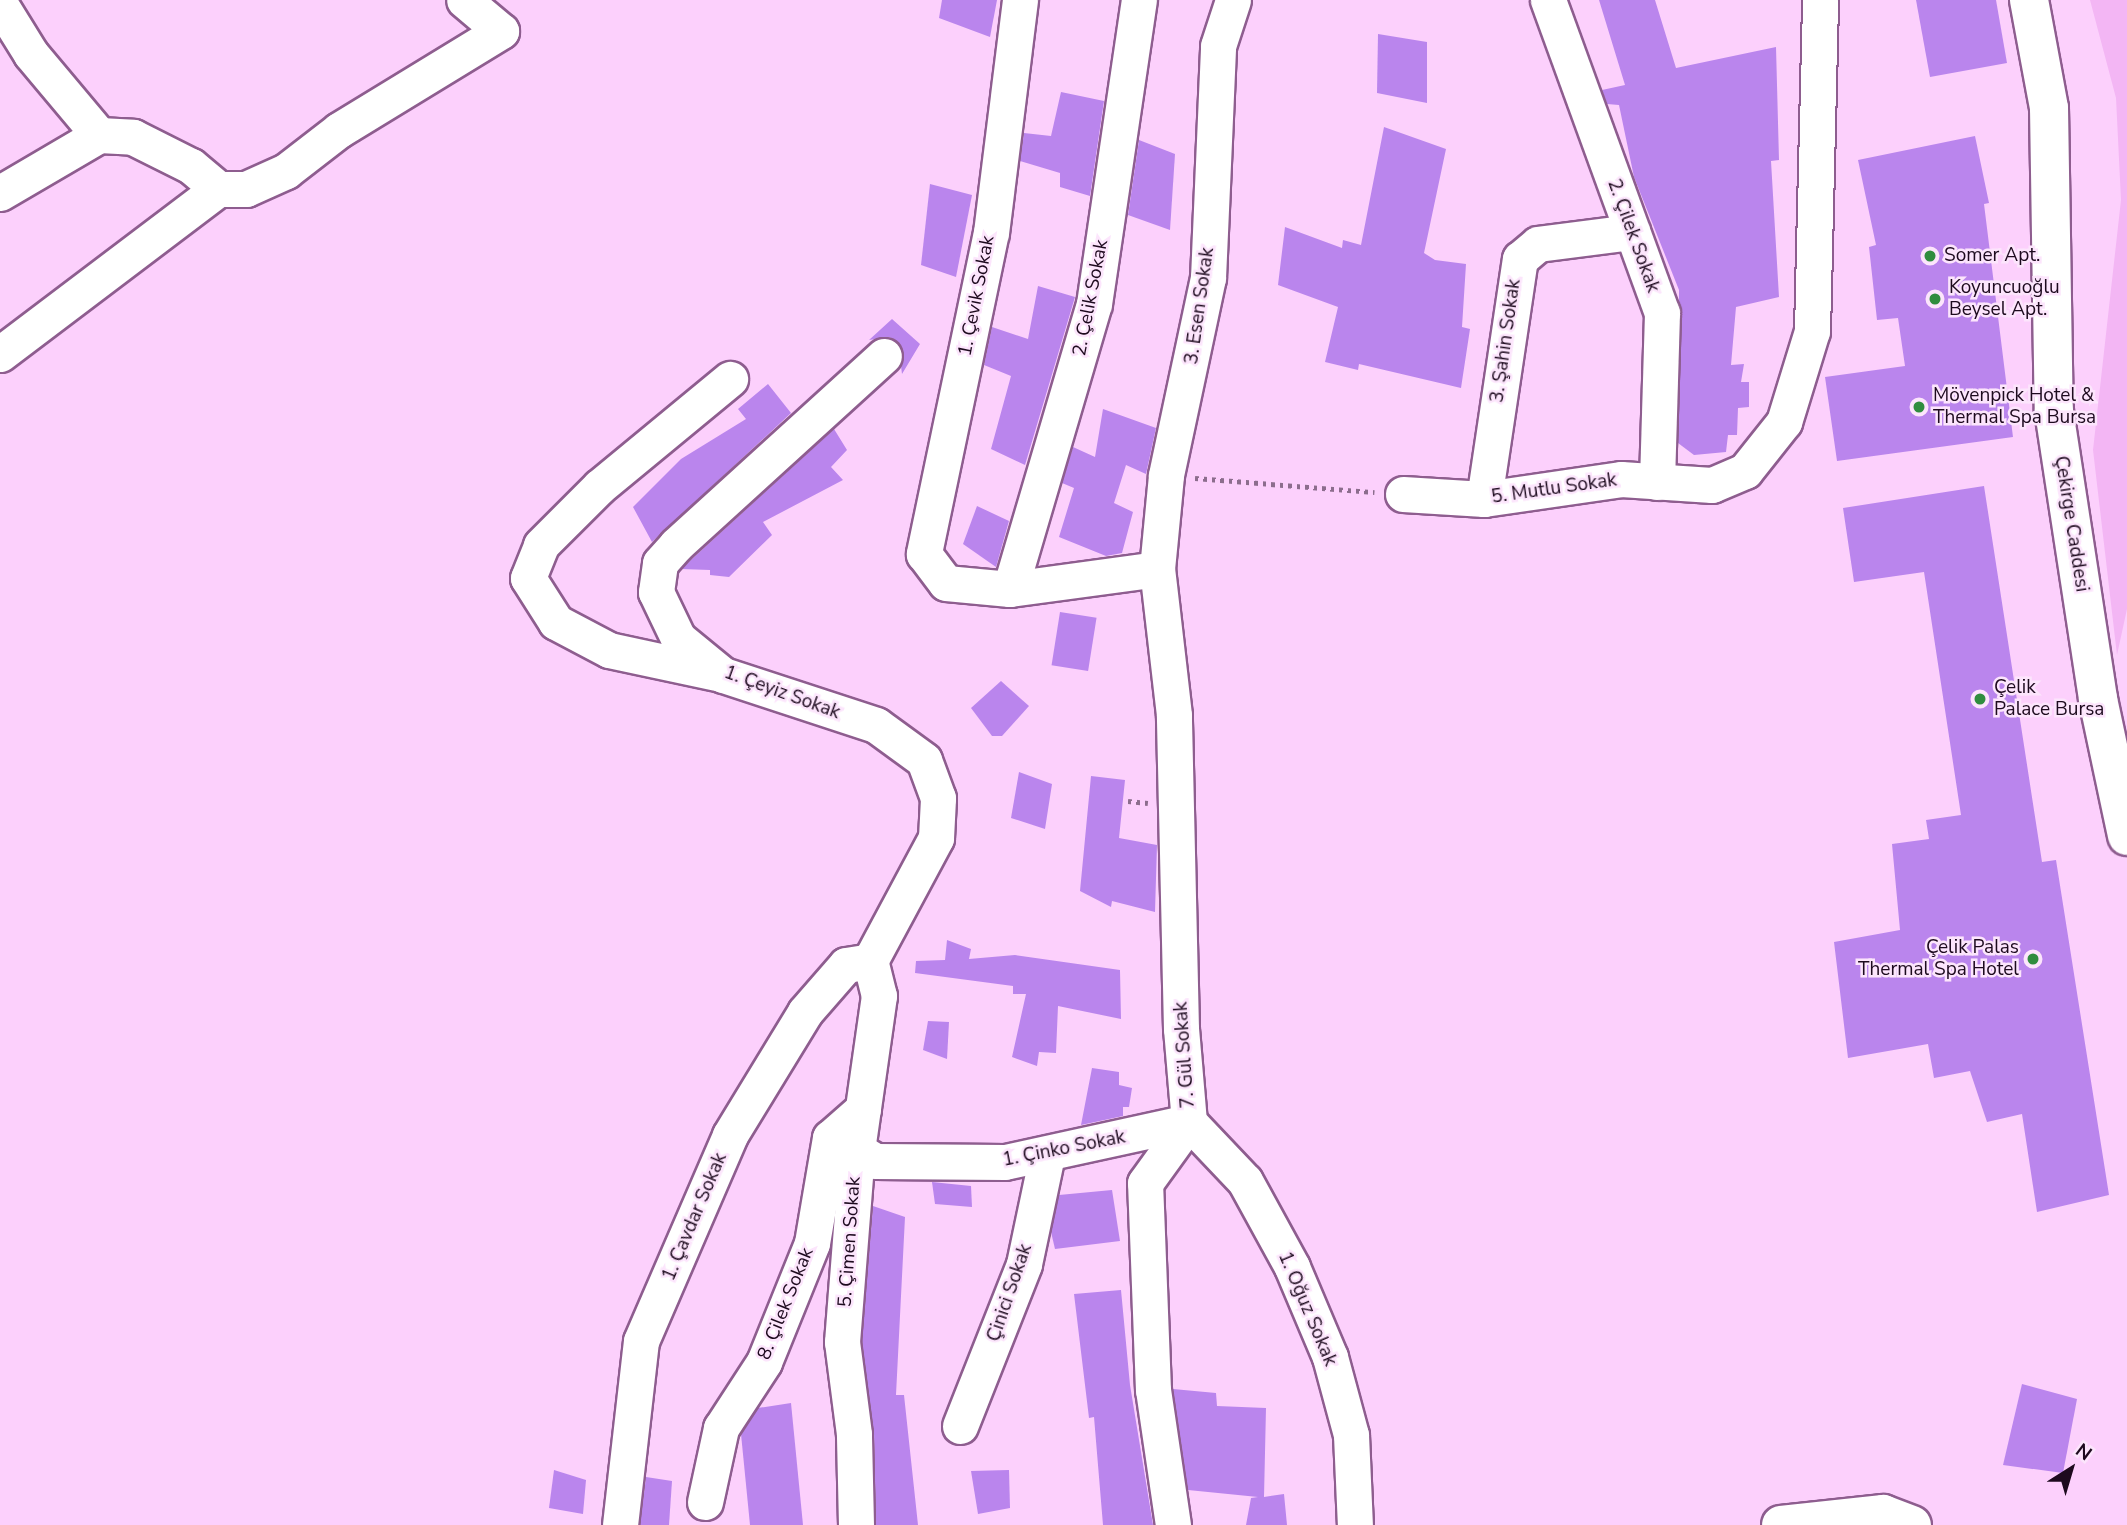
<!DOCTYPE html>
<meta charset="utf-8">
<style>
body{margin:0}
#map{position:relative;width:2127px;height:1525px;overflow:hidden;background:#fcd0fc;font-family:"Nunito Sans",sans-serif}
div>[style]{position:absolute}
.green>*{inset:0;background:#f3b6f4}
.building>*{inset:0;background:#ba85ed;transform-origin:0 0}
.path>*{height:4.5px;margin-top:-2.25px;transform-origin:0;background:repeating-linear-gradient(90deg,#8c6d8d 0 3.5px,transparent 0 8.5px)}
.roads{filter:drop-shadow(2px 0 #8e5d8f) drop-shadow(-2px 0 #8e5d8f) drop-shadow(0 2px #8e5d8f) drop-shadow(0 -2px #8e5d8f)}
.minor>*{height:35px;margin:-17.5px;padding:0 17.5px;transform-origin:17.5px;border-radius:17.5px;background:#fff}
.major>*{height:38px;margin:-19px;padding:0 19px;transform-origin:19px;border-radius:19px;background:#fff}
.dots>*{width:19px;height:19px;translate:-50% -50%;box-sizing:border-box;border:4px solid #fce5fc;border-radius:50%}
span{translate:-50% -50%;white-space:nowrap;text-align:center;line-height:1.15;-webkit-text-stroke:5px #fce5fc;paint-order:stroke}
.street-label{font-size:19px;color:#1d0a1e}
.poi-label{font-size:19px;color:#1d0a1e}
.left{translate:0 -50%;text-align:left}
.right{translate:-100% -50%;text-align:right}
.north{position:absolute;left:2036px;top:1434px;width:70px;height:70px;-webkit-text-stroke:5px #fce5fc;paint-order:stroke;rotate:37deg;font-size:19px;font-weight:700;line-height:28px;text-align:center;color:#1d0a1e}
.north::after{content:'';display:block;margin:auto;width:24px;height:32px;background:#1d0a1e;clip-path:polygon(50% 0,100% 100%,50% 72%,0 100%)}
</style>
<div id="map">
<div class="green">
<div style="clip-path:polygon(2090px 0,2127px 0,2127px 609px,2117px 655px,2093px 450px,2121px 200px,2116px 98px)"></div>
</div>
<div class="building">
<div style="clip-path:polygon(942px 0,997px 0,990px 37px,939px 18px)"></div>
<div style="clip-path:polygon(1599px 0,1655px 0,1676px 68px,1776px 47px,1779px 160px,1771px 161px,1779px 297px,1736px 307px,1731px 365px,1744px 364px,1741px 382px,1749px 382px,1749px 407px,1738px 408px,1737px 435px,1728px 435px,1726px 452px,1694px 455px,1678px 443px,1679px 290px,1634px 177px,1619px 105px,1607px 104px,1602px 90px,1625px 85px)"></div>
<div style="clip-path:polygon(1916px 0,1996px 0,2007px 63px,1930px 77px)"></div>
<div style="clip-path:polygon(1378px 34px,1427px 42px,1427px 103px,1377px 93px)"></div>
<div style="clip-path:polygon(1061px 92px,1104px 101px,1090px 196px,1060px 187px,1060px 173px,1020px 161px,1024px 133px,1051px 136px)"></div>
<div style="clip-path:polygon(1384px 127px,1446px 149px,1424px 253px,1435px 260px,1466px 264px,1462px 327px,1470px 329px,1461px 388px,1359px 364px,1358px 370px,1325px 362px,1338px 307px,1278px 285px,1285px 227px,1342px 248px,1343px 240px,1361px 245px)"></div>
<div style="clip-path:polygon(1975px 136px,1989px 203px,1984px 204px,2013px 437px,1837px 461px,1825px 377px,1905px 366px,1898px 318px,1877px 320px,1869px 247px,1876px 245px,1858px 160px)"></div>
<div style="clip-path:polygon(1139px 140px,1175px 154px,1170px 230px,1128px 215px)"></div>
<div style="clip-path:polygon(930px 184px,972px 195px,956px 277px,921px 265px)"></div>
<div style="clip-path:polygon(1038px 286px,1075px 297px,1025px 465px,991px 449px,1011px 376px,984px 365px,992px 327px,1028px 339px)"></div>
<div style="clip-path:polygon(892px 319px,920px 344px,902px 374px,898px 342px,889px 337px,869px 340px)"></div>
<div style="clip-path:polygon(768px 384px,791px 413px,652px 542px,633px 507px,681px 459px,746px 419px,738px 409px)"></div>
<div style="clip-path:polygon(1103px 409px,1156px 428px,1146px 474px,1126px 465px,1114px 503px,1133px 512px,1122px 553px,1106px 556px,1059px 537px,1074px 488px,1062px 483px,1073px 447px,1095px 457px)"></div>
<div style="clip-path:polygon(834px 429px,847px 450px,831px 467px,843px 480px,763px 522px,772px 535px,729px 577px,710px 575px,710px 570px,681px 569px)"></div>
<div style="clip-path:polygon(1984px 486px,2042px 862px,2056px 860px,2109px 1195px,2037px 1212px,2022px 1114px,1987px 1122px,1970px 1071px,1934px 1078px,1928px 1044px,1848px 1058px,1834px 942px,1900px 930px,1892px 844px,1929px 839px,1926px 820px,1961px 815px,1924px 572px,1854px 582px,1843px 508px)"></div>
<div style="clip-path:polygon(977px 506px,1009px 521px,996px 567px,963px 544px)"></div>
<div style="left:1060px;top:612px;width:37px;height:54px;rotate:9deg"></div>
<div style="clip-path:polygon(1001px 681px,1029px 706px,1002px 736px,992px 736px,971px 708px)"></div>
<div style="clip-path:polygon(1019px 772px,1052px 784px,1045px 829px,1011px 818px)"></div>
<div style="clip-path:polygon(1091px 776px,1125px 780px,1119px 838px,1157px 845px,1155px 912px,1112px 901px,1111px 907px,1080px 891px)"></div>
<div style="clip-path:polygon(947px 940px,971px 949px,969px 959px,1015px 955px,1120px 970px,1121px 1019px,1058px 1006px,1056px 1053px,1039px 1052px,1037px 1066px,1012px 1057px,1026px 994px,1013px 994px,1013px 986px,915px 973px,916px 961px,945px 960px)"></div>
<div style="clip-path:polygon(928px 1021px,949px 1022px,947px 1059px,923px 1050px)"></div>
<div style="clip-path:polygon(1092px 1068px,1119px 1072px,1119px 1085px,1132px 1088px,1129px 1107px,1123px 1107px,1123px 1116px,1081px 1125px)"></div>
<div style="clip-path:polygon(932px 1182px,971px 1186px,972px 1207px,935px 1204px)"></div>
<div style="clip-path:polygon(1112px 1190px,1120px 1241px,1055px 1249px,1051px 1232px,1059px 1195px)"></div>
<div style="clip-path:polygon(873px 1206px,905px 1217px,896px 1395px,904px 1395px,918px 1525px,876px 1525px,874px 1434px,862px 1341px)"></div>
<div style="clip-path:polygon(1121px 1290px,1130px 1385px,1153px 1525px,1103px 1525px,1094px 1417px,1089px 1418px,1074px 1294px)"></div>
<div style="clip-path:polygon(2022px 1384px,2077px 1399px,2063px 1473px,2003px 1465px)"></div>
<div style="clip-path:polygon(1173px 1389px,1216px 1393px,1217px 1406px,1266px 1408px,1264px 1497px,1284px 1494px,1287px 1525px,1246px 1525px,1251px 1498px,1258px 1497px,1188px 1490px)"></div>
<div style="clip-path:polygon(791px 1403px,803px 1525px,750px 1525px,741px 1434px,758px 1408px)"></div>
<div style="clip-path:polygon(554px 1470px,586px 1480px,583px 1514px,549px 1508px)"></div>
<div style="clip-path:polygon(1009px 1470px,1010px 1508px,978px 1514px,971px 1471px)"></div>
<div style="clip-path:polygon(646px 1477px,672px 1481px,669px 1525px,640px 1525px)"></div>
</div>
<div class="path">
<div style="left:1195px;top:478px;width:180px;rotate:4.5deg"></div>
<div style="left:1128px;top:801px;width:20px;rotate:6deg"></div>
</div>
<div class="roads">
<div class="minor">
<div style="left:1020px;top:0;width:234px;rotate:97.1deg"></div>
<div style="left:991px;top:232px;width:329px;rotate:101.8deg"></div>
<div style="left:924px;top:554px;width:36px;rotate:53deg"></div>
<div style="left:946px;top:583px;width:64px;rotate:5.4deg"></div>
<div style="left:1010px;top:589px;width:148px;rotate:-7.7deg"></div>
<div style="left:1548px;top:0;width:333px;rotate:70deg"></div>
<div style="left:1662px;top:313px;width:169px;rotate:91.7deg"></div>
<div style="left:0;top:4px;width:59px;rotate:58.2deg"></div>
<div style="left:31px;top:54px;width:106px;rotate:50deg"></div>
<div style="left:99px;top:135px;width:34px;rotate:3deg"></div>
<div style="left:133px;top:137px;width:65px;rotate:26.6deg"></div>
<div style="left:191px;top:166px;width:35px;rotate:40deg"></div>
<div style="left:0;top:193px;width:115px;rotate:-30.4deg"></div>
<div style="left:0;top:354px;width:273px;rotate:-37.1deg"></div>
<div style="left:218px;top:189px;width:28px"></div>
<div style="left:246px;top:189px;width:44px;rotate:-24.2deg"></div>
<div style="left:286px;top:171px;width:67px;rotate:-37.7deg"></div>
<div style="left:339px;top:130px;width:190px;rotate:-31.4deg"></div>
<div style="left:501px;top:31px;width:48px;rotate:-140deg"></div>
<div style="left:1403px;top:494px;width:81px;rotate:3.5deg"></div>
<div style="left:1484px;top:499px;width:138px;rotate:-8.3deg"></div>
<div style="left:1621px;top:479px;width:91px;rotate:3.8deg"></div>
<div style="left:1712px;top:485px;width:36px;rotate:-23deg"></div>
<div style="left:1745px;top:471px;width:63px;rotate:-51.5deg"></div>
<div style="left:1784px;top:422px;width:95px;rotate:-72.9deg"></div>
<div style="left:1812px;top:331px;width:331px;rotate:-88.6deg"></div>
<div style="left:1484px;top:499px;width:243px;rotate:-81.5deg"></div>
<div style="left:1520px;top:259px;width:23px;rotate:-40deg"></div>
<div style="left:1538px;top:244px;width:95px;rotate:-7.3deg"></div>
<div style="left:1010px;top:589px;width:297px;rotate:-73.6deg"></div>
<div style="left:1094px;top:304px;width:307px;rotate:-81.6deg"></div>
<div style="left:716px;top:673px;width:109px;rotate:-167.9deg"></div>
<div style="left:609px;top:650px;width:60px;rotate:-152.2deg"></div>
<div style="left:556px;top:622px;width:52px;rotate:-122.5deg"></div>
<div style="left:528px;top:578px;width:35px;rotate:-68deg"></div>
<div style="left:541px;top:545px;width:82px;rotate:-45deg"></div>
<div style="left:599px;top:487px;width:170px;rotate:-39.5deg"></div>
<div style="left:870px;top:961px;width:140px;rotate:-61.8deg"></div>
<div style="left:936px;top:838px;width:40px;rotate:-87.1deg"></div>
<div style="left:938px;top:798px;width:40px;rotate:-110.2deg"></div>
<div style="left:924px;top:760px;width:59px;rotate:-143.9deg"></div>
<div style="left:876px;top:725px;width:161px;rotate:-161.9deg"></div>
<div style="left:723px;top:675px;width:58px;rotate:-140.6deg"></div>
<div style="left:678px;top:638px;width:51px;rotate:-115.6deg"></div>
<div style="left:656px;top:592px;width:29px;rotate:-82deg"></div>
<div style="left:660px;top:563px;width:24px;rotate:-48deg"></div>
<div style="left:676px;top:545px;width:281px;rotate:-42.3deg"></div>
<div style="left:857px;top:1150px;width:21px;rotate:31deg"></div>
<div style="left:875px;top:1161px;width:130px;rotate:0.4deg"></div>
<div style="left:1005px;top:1162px;width:188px;rotate:-12.3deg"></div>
<div style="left:1189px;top:1122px;width:81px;rotate:46.5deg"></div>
<div style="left:1245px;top:1181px;width:98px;rotate:61.3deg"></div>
<div style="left:1292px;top:1267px;width:98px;rotate:67.1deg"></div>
<div style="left:1330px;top:1357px;width:81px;rotate:74.9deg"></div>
<div style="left:1351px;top:1435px;width:90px;rotate:87.5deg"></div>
<div style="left:960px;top:1426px;width:174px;rotate:-68.4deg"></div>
<div style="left:1024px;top:1264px;width:111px;rotate:-78.1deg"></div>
<div style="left:705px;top:1502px;width:76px;rotate:-77.8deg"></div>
<div style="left:721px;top:1428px;width:79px;rotate:-56.9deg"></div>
<div style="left:764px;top:1362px;width:128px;rotate:-68deg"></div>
<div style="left:812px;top:1243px;width:107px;rotate:-80.3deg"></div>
<div style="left:830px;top:1138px;width:44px;rotate:-41.3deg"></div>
<div style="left:620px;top:1525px;width:185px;rotate:-83.5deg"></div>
<div style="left:641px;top:1341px;width:224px;rotate:-66.6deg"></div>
<div style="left:730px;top:1135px;width:144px;rotate:-58.6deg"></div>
<div style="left:805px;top:1012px;width:62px;rotate:-48.9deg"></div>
<div style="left:846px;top:965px;width:24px;rotate:-9deg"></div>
<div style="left:856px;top:1525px;width:91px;rotate:-91.3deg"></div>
<div style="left:854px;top:1434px;width:93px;rotate:-97.4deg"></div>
<div style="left:842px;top:1342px;width:193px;rotate:-85.5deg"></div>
<div style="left:857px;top:1150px;width:156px;rotate:-81.9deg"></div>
<div style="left:879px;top:996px;width:36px;rotate:-104deg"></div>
<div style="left:1173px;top:1525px;width:136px;rotate:-98.4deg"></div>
<div style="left:1153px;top:1390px;width:207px;rotate:-92.2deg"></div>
<div style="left:1145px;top:1183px;width:75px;rotate:-54.2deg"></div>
<div style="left:1189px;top:1122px;width:93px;rotate:-94.9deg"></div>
<div style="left:1181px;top:1029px;width:314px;rotate:-91.3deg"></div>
<div style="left:1174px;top:715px;width:147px;rotate:-96.6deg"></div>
<div style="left:1157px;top:569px;width:94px;rotate:-84.5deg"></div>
<div style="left:1166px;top:475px;width:201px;rotate:-78deg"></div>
<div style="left:1208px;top:278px;width:232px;rotate:-87.5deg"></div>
<div style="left:1218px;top:46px;width:48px;rotate:-71.9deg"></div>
</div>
<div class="major">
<div style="left:2029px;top:0;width:110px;rotate:79.5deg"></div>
<div style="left:2049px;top:108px;width:303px;rotate:89.1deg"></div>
<div style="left:2054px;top:411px;width:291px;rotate:81.3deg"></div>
<div style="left:2098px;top:699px;width:140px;rotate:78deg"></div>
<div style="left:1781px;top:1525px;width:103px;rotate:-6.2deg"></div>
<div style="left:1883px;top:1514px;width:31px;rotate:21deg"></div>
</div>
</div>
<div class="dots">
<div style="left:1930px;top:256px;background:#308d3f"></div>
<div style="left:1935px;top:299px;background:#308d3f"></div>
<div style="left:1919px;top:407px;background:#308d3f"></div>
<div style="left:1980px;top:699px;background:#308d3f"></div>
<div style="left:2033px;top:959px;background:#308d3f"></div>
</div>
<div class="street-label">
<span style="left:1633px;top:236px;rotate:70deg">2. Çilek Sokak</span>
<span style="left:977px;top:296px;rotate:-79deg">1. Çevik Sokak</span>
<span style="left:1091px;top:298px;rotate:-79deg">2. Çelik Sokak</span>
<span style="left:1200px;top:306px;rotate:-82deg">3. Esen Sokak</span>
<span style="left:1506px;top:341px;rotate:-82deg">3. Şahin Sokak</span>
<span style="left:1554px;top:489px;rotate:-8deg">5. Mutlu Sokak</span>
<span style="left:2071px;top:524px;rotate:81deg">Çekirge Caddesi</span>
<span style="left:782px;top:693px;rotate:20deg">1. Çeyiz Sokak</span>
<span style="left:1185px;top:1055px;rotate:-94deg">7. Gül Sokak</span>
<span style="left:1064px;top:1149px;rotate:-11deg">1. Çinko Sokak</span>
<span style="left:695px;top:1217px;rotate:-67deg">1. Çavdar Sokak</span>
<span style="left:850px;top:1242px;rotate:-86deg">5. Çimen Sokak</span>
<span style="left:1010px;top:1293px;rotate:-71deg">Çinici Sokak</span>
<span style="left:786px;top:1304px;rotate:-68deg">8. Çilek Sokak</span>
<span style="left:1307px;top:1309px;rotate:67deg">1. Oğuz Sokak</span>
</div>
<div class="poi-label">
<span class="left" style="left:1944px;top:256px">Somer Apt.</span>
<span class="left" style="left:1949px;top:299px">Koyuncuoğlu<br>Beysel Apt.</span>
<span class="left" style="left:1933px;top:407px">Mövenpick Hotel &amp;<br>Thermal Spa Bursa</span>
<span class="left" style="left:1994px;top:699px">Çelik<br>Palace Bursa</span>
<span class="right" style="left:2019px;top:959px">Çelik Palas<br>Thermal Spa Hotel</span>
</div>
<div class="north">N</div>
</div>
